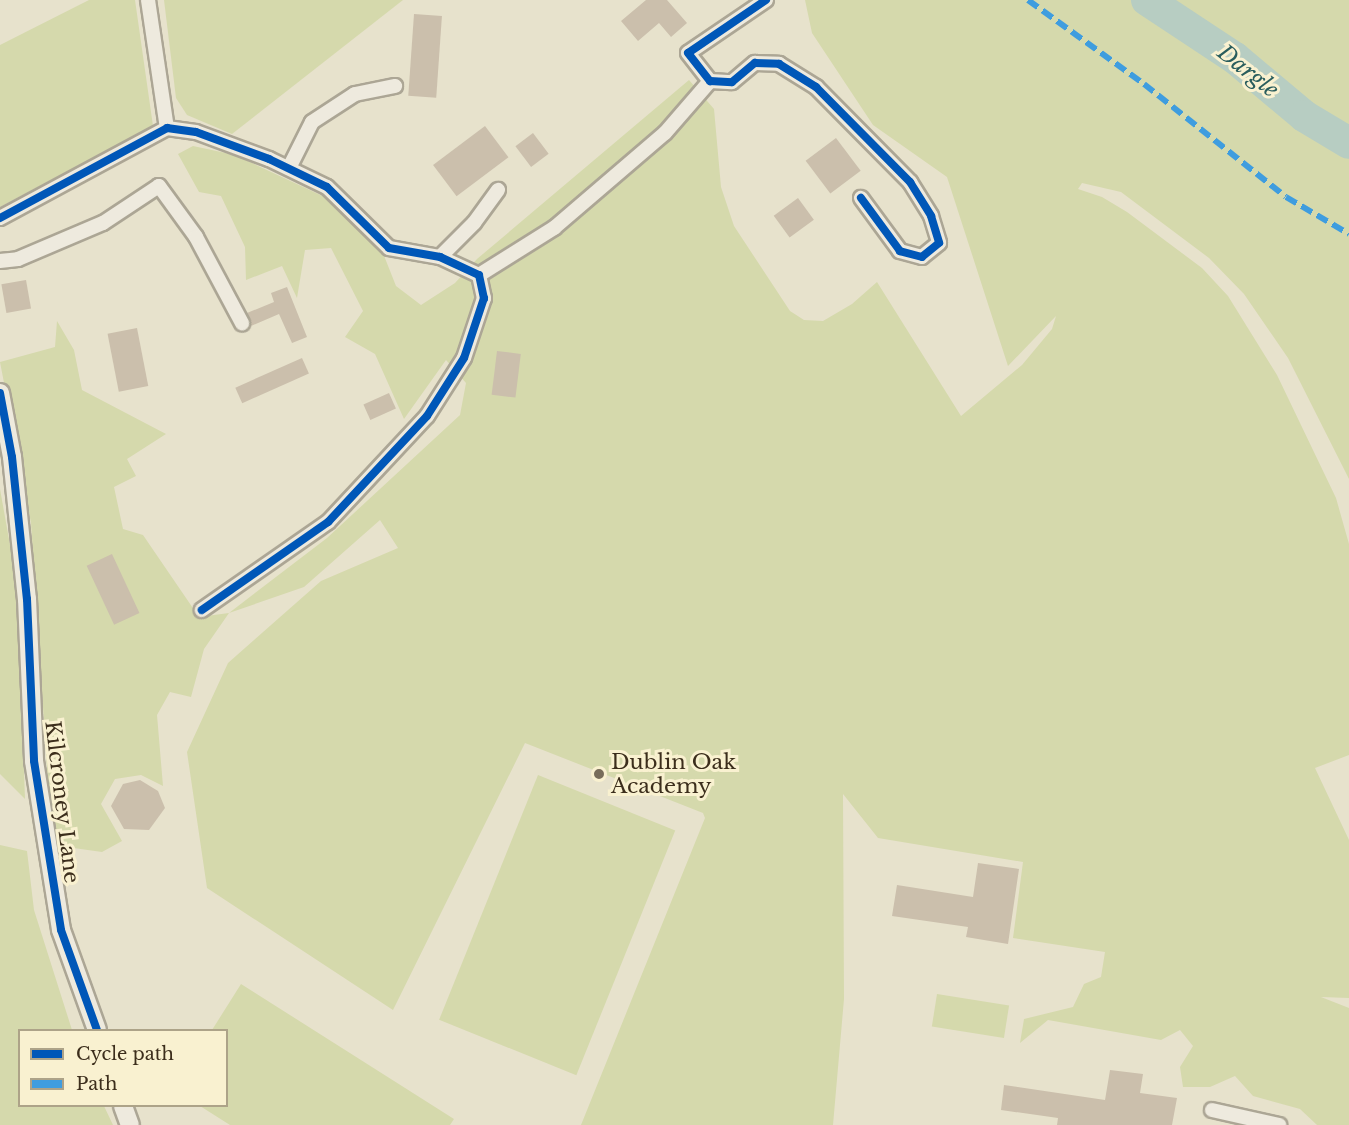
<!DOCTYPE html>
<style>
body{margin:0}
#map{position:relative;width:1349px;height:1125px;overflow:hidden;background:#e7e2cc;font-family:"Libre Baskerville",serif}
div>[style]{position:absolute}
.green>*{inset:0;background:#d5d9ac;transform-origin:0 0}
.river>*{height:32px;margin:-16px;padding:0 16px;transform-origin:16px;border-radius:16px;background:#b7cdc2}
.building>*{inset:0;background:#cbbfac;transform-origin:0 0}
.roads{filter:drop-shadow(2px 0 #aca695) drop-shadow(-2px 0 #aca695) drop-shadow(0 2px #aca695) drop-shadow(0 -2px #aca695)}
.minor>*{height:14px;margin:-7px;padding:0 7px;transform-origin:7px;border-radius:7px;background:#eeeade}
.tertiary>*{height:18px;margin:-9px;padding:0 9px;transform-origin:9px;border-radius:9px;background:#eeeade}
.quiet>*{height:6px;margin-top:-3px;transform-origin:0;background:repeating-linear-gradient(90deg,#3f9ddf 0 12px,transparent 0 18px)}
.cycleway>*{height:8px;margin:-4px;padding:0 4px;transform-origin:4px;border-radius:4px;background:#0057b8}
.dots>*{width:16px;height:16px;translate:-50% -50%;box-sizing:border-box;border:3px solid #f9f1d0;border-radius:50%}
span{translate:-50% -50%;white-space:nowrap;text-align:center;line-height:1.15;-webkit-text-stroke:6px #f9f1d0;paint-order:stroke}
.poi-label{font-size:21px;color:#3c2e1c}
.left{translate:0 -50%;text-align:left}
.street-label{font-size:21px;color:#3c2e1c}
.water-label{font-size:22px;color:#295d5d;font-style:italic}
.legend{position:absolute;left:18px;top:1029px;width:210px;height:78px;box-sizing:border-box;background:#f9f1d0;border:2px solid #ada388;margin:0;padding:8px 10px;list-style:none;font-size:18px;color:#3c2e1c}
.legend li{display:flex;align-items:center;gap:12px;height:30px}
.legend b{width:30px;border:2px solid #ada388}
</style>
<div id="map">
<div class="green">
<div style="clip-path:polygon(89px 0,135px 0,153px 126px,0 207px,0 45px)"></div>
<div style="clip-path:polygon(164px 0,403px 0,232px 134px,187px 115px,176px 98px)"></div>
<div style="clip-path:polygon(805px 0,1349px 0,1349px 479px,1288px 358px,1244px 294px,1209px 258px,1121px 192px,1082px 183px,1078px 189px,1102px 197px,1127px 212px,1202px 268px,1228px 296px,1277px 375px,1336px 498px,1349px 544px,1349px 755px,1315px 768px,1349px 840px,1349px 998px,1321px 997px,1349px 1008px,1349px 1125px,1317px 1125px,1300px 1109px,1253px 1096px,1235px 1076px,1210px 1087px,1183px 1087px,1180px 1067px,1193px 1046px,1180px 1030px,1161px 1040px,1048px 1020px,1020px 1043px,1024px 1019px,1073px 1007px,1084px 984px,1101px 977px,1105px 952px,1013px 938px,1023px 862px,878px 838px,843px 794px,844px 999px,833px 1125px,581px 1125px,705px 818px,703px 813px,525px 743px,393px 1010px,207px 888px,187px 752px,228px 663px,321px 581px,398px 548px,380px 520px,304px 587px,229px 613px,204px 649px,191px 697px,170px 692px,157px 715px,163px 786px,141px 775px,115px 779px,101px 804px,122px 841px,102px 852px,52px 845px,31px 523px,0 362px,55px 347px,57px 321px,74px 350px,82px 390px,166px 434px,127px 459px,136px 476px,114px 487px,123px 529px,143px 535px,199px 617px,229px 613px,327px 538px,460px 415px,466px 383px,446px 360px,404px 419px,375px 354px,345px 337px,363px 311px,331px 248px,305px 250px,297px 298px,282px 266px,246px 280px,245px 247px,221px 196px,199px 192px,178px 154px,193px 146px,235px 155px,329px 199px,381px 248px,396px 286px,421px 305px,455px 283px,477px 259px,689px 80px,714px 109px,721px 187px,734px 226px,790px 311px,804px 320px,823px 321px,852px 304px,877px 282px,961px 416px,1022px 365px,1052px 329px,1056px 316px,1008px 366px,947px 177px,873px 125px,812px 33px)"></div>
<div style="clip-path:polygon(0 489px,17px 584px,25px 799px,0 774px)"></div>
<div style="left:538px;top:775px;width:148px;height:264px;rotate:22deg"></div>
<div style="clip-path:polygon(0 845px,27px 851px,34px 910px,72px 1030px,20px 1030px,20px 1106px,104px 1106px,113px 1125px,0 1125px)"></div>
<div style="clip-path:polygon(241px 984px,454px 1119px,450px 1125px,230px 1125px,200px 1106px,226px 1106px,226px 1030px,212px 1030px)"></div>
<div style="left:937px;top:994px;width:73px;height:33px;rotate:9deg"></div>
</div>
<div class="river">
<div style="left:1147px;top:0;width:105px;rotate:33.4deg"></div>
<div style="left:1235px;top:58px;width:90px;rotate:40deg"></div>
<div style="left:1304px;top:116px;width:52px;rotate:31deg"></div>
</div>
<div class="building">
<div style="clip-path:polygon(646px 0,667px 0,687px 23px,671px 37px,659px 23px,638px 41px,621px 21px)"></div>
<div style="left:414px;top:14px;width:28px;height:82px;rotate:4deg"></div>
<div style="left:485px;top:126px;width:39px;height:65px;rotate:53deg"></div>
<div style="left:533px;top:133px;width:26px;height:22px;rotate:53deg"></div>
<div style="left:836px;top:138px;width:41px;height:38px;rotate:53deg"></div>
<div style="left:798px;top:198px;width:27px;height:30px;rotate:54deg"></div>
<div style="left:26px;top:280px;width:29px;height:25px;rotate:80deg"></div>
<div style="clip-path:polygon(287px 287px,307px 337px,292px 343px,279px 314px,251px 326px,247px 313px,274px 302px,271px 293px)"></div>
<div style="left:137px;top:328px;width:59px;height:30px;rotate:79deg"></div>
<div style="left:497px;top:351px;width:24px;height:44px;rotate:7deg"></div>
<div style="left:302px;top:358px;width:17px;height:73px;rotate:66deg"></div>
<div style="left:389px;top:393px;width:17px;height:28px;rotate:66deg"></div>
<div style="left:112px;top:554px;width:65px;height:28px;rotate:65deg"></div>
<div style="clip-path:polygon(140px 780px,158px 791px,165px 808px,149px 830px,124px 829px,111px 806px,123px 784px)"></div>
<div style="clip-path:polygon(978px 863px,1019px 869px,1008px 944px,966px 937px,968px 927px,892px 916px,897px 885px,973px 897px)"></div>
<div style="clip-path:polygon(1110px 1070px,1143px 1074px,1140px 1093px,1177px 1098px,1172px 1125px,1057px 1125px,1058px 1118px,1001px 1110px,1004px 1085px,1105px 1100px)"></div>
</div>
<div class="roads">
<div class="minor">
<div style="left:148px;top:0;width:129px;rotate:81.6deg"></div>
<div style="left:766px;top:0;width:94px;rotate:145.8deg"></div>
<div style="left:688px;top:53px;width:36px;rotate:52deg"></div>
<div style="left:710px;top:81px;width:22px;rotate:3deg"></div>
<div style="left:732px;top:82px;width:30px;rotate:-40deg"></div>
<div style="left:755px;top:63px;width:24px;rotate:2deg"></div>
<div style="left:779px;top:64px;width:44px;rotate:31.9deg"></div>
<div style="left:816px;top:87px;width:134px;rotate:45.3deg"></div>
<div style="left:910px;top:182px;width:40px;rotate:58deg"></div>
<div style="left:931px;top:216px;width:28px;rotate:73deg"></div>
<div style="left:939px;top:243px;width:22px;rotate:141deg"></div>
<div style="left:922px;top:257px;width:23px;rotate:-165deg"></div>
<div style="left:900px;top:251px;width:66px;rotate:-126.3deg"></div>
<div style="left:289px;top:168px;width:51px;rotate:-63.4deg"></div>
<div style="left:312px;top:122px;width:51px;rotate:-33.1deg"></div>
<div style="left:355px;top:94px;width:41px;rotate:-11.3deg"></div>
<div style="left:0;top:218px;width:190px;rotate:-28.3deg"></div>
<div style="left:167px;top:128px;width:29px;rotate:8deg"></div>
<div style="left:196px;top:132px;width:78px;rotate:20.3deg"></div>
<div style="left:269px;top:159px;width:64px;rotate:25.8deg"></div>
<div style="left:327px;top:187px;width:87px;rotate:44.5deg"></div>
<div style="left:389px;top:248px;width:52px;rotate:10deg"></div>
<div style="left:440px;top:257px;width:43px;rotate:24.8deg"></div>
<div style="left:479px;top:275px;width:24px;rotate:78deg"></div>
<div style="left:484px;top:298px;width:63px;rotate:108.4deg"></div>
<div style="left:464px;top:358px;width:69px;rotate:122.5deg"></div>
<div style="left:427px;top:416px;width:145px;rotate:133deg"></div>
<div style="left:328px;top:522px;width:154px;rotate:145.1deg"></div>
<div style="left:440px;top:257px;width:48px;rotate:-45deg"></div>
<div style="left:474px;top:223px;width:41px;rotate:-54deg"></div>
<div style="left:0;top:261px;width:18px;rotate:-6deg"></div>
<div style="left:18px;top:259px;width:92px;rotate:-23deg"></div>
<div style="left:103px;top:223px;width:67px;rotate:-33.5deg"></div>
<div style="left:159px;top:186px;width:63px;rotate:54deg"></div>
<div style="left:196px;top:237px;width:98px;rotate:61.9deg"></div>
<div style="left:479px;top:275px;width:89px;rotate:-32.1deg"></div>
<div style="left:554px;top:228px;width:146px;rotate:-40.6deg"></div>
<div style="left:665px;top:133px;width:69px;rotate:-49.1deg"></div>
<div style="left:1212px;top:1110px;width:69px;rotate:12.6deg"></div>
</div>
<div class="tertiary">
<div style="left:0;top:393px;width:65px;rotate:79.4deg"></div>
<div style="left:12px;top:457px;width:143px;rotate:84deg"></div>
<div style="left:27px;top:599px;width:162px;rotate:87.5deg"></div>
<div style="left:34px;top:761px;width:171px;rotate:80.9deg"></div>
<div style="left:61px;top:930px;width:106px;rotate:70.2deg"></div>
<div style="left:123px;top:1106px;width:20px;rotate:70deg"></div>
</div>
</div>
<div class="quiet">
<div style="left:1028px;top:0;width:143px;rotate:35.9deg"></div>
<div style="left:1144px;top:84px;width:181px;rotate:38.5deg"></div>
<div style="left:1286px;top:197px;width:73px;rotate:30.4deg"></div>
</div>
<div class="cycleway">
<div style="left:766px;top:0;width:94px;rotate:145.8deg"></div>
<div style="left:688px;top:53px;width:36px;rotate:52deg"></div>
<div style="left:710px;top:81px;width:22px;rotate:3deg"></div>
<div style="left:732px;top:82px;width:30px;rotate:-40deg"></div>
<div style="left:755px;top:63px;width:24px;rotate:2deg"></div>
<div style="left:779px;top:64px;width:44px;rotate:31.9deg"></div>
<div style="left:816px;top:87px;width:134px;rotate:45.3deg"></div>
<div style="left:910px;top:182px;width:40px;rotate:58deg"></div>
<div style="left:931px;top:216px;width:28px;rotate:73deg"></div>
<div style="left:939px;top:243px;width:22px;rotate:141deg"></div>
<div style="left:922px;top:257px;width:23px;rotate:-165deg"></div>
<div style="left:900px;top:251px;width:66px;rotate:-126.3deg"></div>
<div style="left:0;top:218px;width:190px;rotate:-28.3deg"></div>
<div style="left:167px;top:128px;width:29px;rotate:8deg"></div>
<div style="left:196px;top:132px;width:78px;rotate:20.3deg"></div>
<div style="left:269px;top:159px;width:64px;rotate:25.8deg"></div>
<div style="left:327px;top:187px;width:87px;rotate:44.5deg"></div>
<div style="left:389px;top:248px;width:52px;rotate:10deg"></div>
<div style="left:440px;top:257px;width:43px;rotate:24.8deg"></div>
<div style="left:479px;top:275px;width:24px;rotate:78deg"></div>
<div style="left:484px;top:298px;width:63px;rotate:108.4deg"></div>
<div style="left:464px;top:358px;width:69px;rotate:122.5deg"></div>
<div style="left:427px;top:416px;width:145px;rotate:133deg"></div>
<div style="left:328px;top:522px;width:154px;rotate:145.1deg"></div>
<div style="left:0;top:393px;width:65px;rotate:79.4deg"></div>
<div style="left:12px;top:457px;width:143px;rotate:84deg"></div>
<div style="left:27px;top:599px;width:162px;rotate:87.5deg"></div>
<div style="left:34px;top:761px;width:171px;rotate:80.9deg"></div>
<div style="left:61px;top:930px;width:106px;rotate:70.2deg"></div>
</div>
<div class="dots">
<div style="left:599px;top:774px;background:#786d5a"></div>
</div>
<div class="poi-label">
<span class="left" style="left:611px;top:774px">Dublin Oak<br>Academy</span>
</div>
<div class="street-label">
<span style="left:62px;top:802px;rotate:83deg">Kilcroney Lane</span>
</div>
<div class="water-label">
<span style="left:1248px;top:71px;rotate:38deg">Dargle</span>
</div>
<ul class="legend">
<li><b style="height:8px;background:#0057b8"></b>Cycle path</li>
<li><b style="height:8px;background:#3f9ddf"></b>Path</li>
</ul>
</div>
